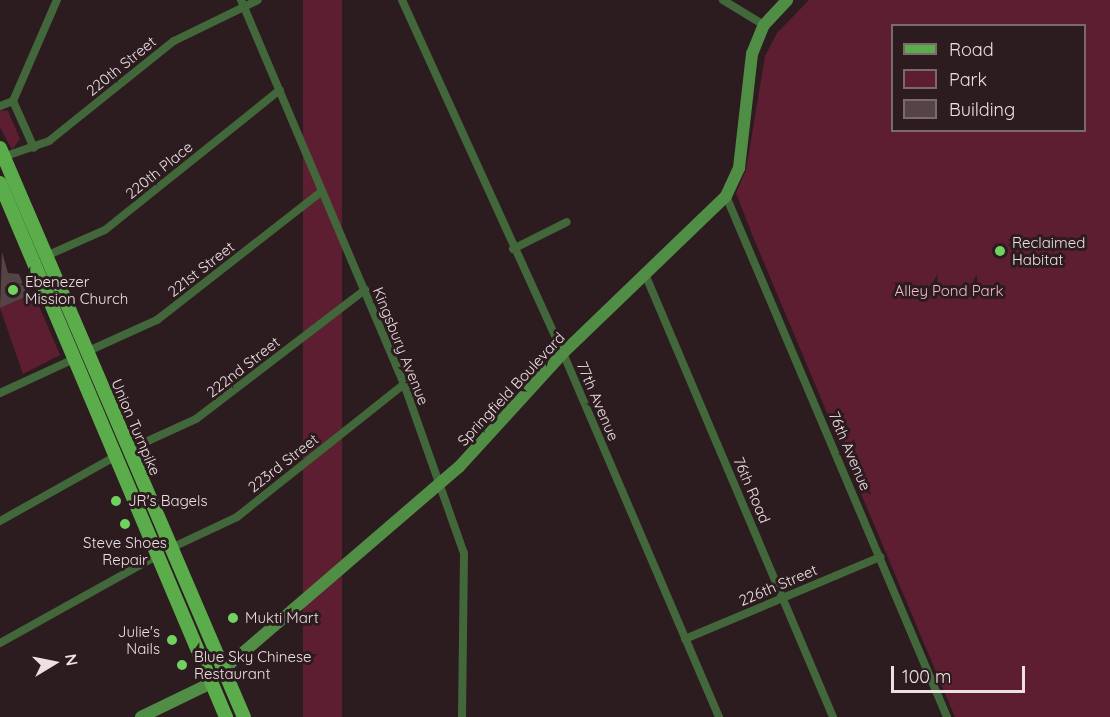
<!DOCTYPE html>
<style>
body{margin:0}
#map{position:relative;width:1110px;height:717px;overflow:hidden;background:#2c1b1f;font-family:Quicksand,sans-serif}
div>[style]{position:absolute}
.green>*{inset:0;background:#5e1e32;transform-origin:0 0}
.building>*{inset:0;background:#564346}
.street>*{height:8px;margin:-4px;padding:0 4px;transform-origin:4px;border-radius:4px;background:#41673a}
.secondary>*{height:12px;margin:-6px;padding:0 6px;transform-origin:6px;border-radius:6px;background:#508e45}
.primary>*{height:14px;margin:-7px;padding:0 7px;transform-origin:7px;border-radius:7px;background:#5bad4c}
.dots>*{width:16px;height:16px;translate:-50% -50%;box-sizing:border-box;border:3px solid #2c1b1f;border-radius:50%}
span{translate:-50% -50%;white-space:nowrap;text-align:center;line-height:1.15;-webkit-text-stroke:6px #2c1b1f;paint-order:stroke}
.street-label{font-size:15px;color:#ece0e2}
.poi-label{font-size:15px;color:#ece0e2}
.left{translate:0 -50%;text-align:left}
.right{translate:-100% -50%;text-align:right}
.park-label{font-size:15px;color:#f3bfc9}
.legend{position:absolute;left:891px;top:24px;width:195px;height:108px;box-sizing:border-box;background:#2c1b1f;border:2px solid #796a6d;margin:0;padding:8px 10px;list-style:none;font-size:18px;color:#ece0e2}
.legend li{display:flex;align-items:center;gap:12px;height:30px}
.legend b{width:30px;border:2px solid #796a6d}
.north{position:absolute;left:24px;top:633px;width:60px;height:60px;-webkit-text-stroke:4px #2c1b1f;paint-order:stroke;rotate:80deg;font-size:16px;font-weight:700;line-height:24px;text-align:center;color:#ece0e2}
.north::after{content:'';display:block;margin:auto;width:21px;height:27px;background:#ece0e2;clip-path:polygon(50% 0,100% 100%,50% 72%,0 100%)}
.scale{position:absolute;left:891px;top:666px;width:134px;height:27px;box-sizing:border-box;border:3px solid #ece0e2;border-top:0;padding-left:8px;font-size:18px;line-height:21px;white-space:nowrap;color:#ece0e2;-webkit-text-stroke:4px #2c1b1f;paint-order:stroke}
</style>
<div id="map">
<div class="green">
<div style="left:303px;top:0;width:39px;height:779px"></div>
<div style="clip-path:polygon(evenodd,809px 0,1110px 0,1110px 717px,955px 717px,754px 239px,736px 193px,746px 170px,765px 56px,777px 33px,809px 0,892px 26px,1084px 26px,1084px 130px,892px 130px,892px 26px)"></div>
<div style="clip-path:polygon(0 110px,8px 111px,20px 139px,12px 150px,0 127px)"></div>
<div style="clip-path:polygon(34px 294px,60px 355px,23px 374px,0 308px)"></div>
</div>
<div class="building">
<div style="clip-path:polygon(2px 252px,8px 273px,19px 274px,28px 296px,0 308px)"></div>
</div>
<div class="street">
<div style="left:241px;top:0;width:417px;rotate:67deg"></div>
<div style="left:404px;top:384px;width:179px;rotate:70.5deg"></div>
<div style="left:464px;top:553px;width:164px;rotate:90.7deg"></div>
<div style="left:402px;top:0;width:388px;rotate:65.5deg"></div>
<div style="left:563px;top:353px;width:396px;rotate:66.8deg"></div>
<div style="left:723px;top:0;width:48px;rotate:31.4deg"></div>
<div style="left:13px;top:101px;width:51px;rotate:65.9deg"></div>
<div style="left:0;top:106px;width:14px;rotate:-21deg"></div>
<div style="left:13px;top:101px;width:110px;rotate:-66.5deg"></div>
<div style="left:0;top:158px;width:52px;rotate:-19.1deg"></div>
<div style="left:49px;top:141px;width:160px;rotate:-38.7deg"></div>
<div style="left:174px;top:41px;width:93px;rotate:-26deg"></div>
<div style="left:726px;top:196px;width:566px;rotate:67.01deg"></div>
<div style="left:513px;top:249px;width:60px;rotate:-26.6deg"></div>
<div style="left:46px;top:256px;width:64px;rotate:-23.8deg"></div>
<div style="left:105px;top:230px;width:224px;rotate:-38.7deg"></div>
<div style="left:645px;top:274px;width:481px;rotate:67deg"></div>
<div style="left:86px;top:352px;width:78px;rotate:-24.3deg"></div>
<div style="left:157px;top:320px;width:209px;rotate:-38deg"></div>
<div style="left:0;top:393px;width:81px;rotate:-24.7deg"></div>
<div style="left:128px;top:450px;width:75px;rotate:-24.5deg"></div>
<div style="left:196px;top:419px;width:213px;rotate:-37.4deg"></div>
<div style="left:0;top:521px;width:131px;rotate:-29.3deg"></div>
<div style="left:169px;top:549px;width:75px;rotate:-25.2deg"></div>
<div style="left:237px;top:517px;width:213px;rotate:-38.5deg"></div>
<div style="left:685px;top:639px;width:212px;rotate:-22.8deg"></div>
<div style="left:0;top:643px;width:179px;rotate:-29.1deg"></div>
</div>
<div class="secondary">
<div style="left:141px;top:717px;width:69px;rotate:-25.8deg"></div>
<div style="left:203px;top:687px;width:338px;rotate:-40.7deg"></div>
<div style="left:459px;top:467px;width:154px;rotate:-47.6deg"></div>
<div style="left:563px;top:353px;width:226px;rotate:-43.9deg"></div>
<div style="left:726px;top:196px;width:31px;rotate:-65deg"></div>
<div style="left:739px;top:168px;width:115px;rotate:-83.5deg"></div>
<div style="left:752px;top:54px;width:31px;rotate:-68deg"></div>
<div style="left:764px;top:25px;width:34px;rotate:-47deg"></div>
</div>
<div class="primary">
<div style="left:0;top:148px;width:619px;rotate:66.79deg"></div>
<div style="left:0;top:183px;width:580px;rotate:67.06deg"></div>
</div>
<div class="dots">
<div style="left:1000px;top:251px;background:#70d35f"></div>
<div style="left:13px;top:290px;background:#70d35f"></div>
<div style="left:116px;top:501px;background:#70d35f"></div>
<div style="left:125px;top:524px;background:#70d35f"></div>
<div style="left:233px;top:618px;background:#70d35f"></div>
<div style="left:172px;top:640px;background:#70d35f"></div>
<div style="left:182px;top:665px;background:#70d35f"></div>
</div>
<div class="street-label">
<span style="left:121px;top:66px;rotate:-39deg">220th Street</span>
<span style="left:159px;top:170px;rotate:-39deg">220th Place</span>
<span style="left:201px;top:269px;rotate:-38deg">221st Street</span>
<span style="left:401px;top:346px;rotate:68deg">Kingsbury Avenue</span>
<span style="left:243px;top:367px;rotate:-38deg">222nd Street</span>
<span style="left:511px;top:389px;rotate:-47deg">Springfield Boulevard</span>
<span style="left:598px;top:401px;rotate:67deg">77th Avenue</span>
<span style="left:136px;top:427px;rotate:67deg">Union Turnpike</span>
<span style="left:850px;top:451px;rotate:67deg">76th Avenue</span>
<span style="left:283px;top:463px;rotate:-38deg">223rd Street</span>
<span style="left:752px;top:490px;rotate:67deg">76th Road</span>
<span style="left:778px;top:585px;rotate:-23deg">226th Street</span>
</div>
<div class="poi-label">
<span class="left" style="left:1012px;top:251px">Reclaimed<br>Habitat</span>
<span class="left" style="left:25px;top:290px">Ebenezer<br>Mission Church</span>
<span class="left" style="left:128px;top:501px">JR's Bagels</span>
<span style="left:125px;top:551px">Steve Shoes<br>Repair</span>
<span class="left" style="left:245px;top:618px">Mukti Mart</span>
<span class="right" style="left:160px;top:640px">Julie's<br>Nails</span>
<span class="left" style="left:194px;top:665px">Blue Sky Chinese<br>Restaurant</span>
</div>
<div class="park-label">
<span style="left:949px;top:291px">Alley Pond Park</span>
</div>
<ul class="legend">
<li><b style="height:8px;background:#5bad4c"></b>Road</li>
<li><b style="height:16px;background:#5e1e32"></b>Park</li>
<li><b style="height:16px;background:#564346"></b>Building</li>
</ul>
<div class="north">N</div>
<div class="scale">100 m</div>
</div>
